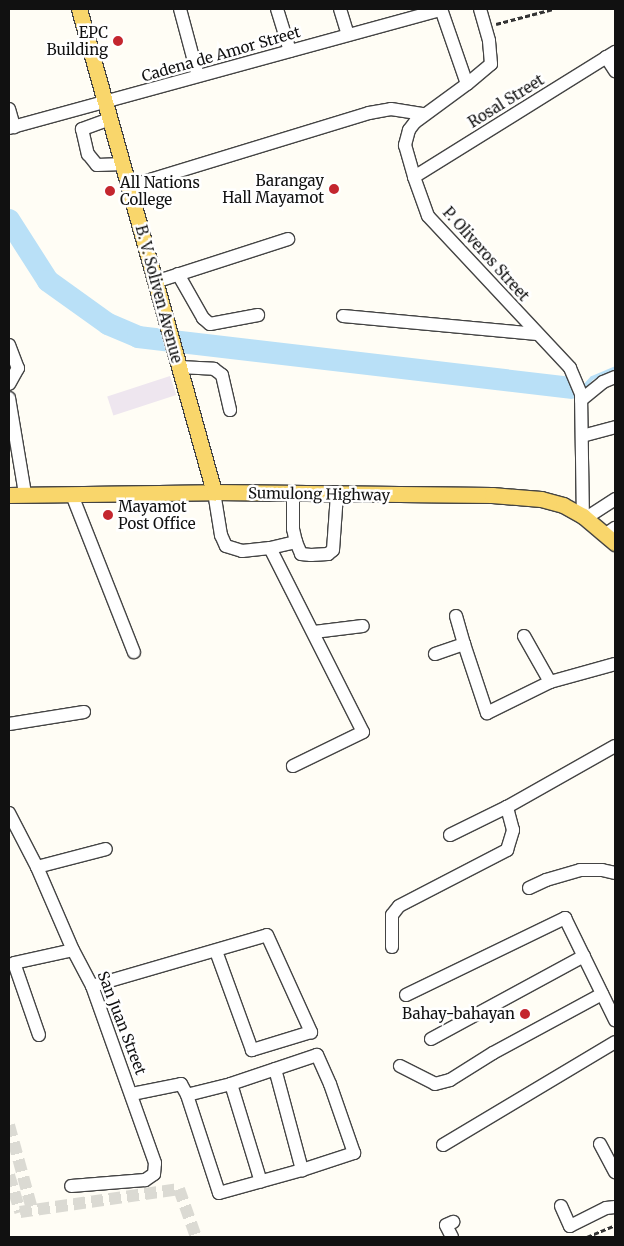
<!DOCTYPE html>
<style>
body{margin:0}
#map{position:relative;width:624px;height:1246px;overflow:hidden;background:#fffdf5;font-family:Merriweather,serif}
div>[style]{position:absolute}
.industrial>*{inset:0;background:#eee6ef;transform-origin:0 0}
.stream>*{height:4px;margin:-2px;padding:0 2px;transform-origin:2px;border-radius:2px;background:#b9e0f7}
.river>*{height:22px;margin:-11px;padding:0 11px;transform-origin:11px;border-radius:11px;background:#b9e0f7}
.minor-tunnel>*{height:12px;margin-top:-6px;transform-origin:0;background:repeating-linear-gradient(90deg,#dbdad3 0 12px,transparent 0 18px)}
.path>*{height:2.5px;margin-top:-1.25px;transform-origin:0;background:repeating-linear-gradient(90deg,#333 0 5px,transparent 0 7.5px)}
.roads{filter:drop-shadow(1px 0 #444) drop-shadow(-1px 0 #444) drop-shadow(0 1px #444) drop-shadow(0 -1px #444)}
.minor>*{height:12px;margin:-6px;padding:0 6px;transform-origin:6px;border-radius:6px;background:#fff}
.major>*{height:15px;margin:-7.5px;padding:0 7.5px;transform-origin:7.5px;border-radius:7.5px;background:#f9d66b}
.dots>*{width:14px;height:14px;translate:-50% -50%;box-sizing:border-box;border:2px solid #fff;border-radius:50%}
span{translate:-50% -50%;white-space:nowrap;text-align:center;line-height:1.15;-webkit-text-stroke:5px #fff;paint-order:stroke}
.poi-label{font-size:15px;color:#111}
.right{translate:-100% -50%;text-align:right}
.left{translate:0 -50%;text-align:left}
.street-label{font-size:15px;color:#111}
.frame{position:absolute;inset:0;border:10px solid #111;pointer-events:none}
</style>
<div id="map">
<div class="industrial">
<div style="left:170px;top:376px;width:20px;height:66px;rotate:72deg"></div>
</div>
<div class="stream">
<div style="left:583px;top:388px;width:13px;rotate:-48deg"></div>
<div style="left:592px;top:378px;width:25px;rotate:-23deg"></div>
</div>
<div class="river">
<div style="left:9px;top:220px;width:72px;rotate:57.4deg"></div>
<div style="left:48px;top:281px;width:74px;rotate:35.6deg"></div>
<div style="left:108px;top:324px;width:33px;rotate:23deg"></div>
<div style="left:138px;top:337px;width:436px;rotate:6.7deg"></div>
</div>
<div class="minor-tunnel">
<div style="left:9px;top:1125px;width:87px;rotate:74.7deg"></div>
<div style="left:9px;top:1175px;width:39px;rotate:73deg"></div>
<div style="left:20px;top:1212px;width:161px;rotate:-8.2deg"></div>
<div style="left:179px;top:1189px;width:51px;rotate:70.5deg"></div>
</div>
<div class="path">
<div style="left:496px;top:24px;width:59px;rotate:-14.7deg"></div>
<div style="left:587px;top:1237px;width:30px;rotate:-23deg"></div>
</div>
<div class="roads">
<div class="minor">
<div style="left:180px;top:9px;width:69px;rotate:75deg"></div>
<div style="left:277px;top:9px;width:44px;rotate:72.8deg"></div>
<div style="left:340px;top:9px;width:27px;rotate:73deg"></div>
<div style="left:441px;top:9px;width:79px;rotate:70.9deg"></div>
<div style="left:480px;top:9px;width:33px;rotate:74deg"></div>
<div style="left:489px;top:41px;width:23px;rotate:85deg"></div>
<div style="left:491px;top:64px;width:31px;rotate:140deg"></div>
<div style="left:467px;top:84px;width:64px;rotate:143.8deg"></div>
<div style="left:415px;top:122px;width:10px;rotate:127deg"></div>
<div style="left:409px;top:130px;width:16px;rotate:105deg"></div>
<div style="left:405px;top:145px;width:33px;rotate:74deg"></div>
<div style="left:414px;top:177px;width:41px;rotate:70.3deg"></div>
<div style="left:428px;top:216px;width:208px;rotate:46.9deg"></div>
<div style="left:570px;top:368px;width:28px;rotate:67deg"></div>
<div style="left:581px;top:394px;width:122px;rotate:89.1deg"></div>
<div style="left:606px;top:57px;width:17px;rotate:57deg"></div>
<div style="left:9px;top:109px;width:19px;rotate:74deg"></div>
<div style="left:110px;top:119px;width:30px;rotate:160deg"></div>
<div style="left:82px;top:129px;width:26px;rotate:77deg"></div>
<div style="left:88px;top:154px;width:14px;rotate:51deg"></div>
<div style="left:97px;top:165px;width:27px;rotate:-2deg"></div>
<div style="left:9px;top:128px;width:448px;rotate:-15.3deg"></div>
<div style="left:414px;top:177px;width:237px;rotate:-31.9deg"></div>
<div style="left:130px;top:186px;width:250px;rotate:-17deg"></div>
<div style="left:369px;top:113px;width:22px;rotate:-10deg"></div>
<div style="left:391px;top:109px;width:33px;rotate:9deg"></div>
<div style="left:178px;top:274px;width:51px;rotate:60.4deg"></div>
<div style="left:203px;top:318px;width:9px;rotate:41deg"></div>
<div style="left:210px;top:324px;width:49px;rotate:-10.6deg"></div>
<div style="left:155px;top:282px;width:140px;rotate:-17.9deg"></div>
<div style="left:343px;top:316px;width:195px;rotate:5.3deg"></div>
<div style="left:9px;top:345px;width:25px;rotate:69deg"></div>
<div style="left:18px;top:368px;width:18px;rotate:119deg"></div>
<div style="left:179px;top:367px;width:35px;rotate:3deg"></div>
<div style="left:214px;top:369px;width:10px;rotate:37deg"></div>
<div style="left:222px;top:375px;width:36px;rotate:77deg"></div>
<div style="left:9px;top:398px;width:97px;rotate:80.5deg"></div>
<div style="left:581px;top:400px;width:28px;rotate:-39deg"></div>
<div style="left:603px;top:382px;width:13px;rotate:-23deg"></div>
<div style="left:582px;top:436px;width:34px;rotate:-15deg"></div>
<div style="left:214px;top:492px;width:44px;rotate:80.8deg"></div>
<div style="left:221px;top:535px;width:12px;rotate:66deg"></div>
<div style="left:226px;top:546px;width:17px;rotate:17deg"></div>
<div style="left:242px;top:551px;width:28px;rotate:-6deg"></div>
<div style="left:270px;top:548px;width:27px;rotate:-13deg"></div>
<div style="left:293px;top:493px;width:36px;rotate:90deg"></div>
<div style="left:293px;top:529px;width:13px;rotate:77deg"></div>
<div style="left:296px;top:542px;width:13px;rotate:67deg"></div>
<div style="left:301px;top:554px;width:10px;rotate:6deg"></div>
<div style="left:311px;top:555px;width:17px;rotate:-3deg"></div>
<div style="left:328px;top:554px;width:6px;rotate:-39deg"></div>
<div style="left:333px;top:550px;width:56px;rotate:-85.9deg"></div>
<div style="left:72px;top:495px;width:169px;rotate:68.5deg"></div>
<div style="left:586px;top:518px;width:35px;rotate:-33deg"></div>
<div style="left:606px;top:534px;width:11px;rotate:-34deg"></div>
<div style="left:270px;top:548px;width:206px;rotate:63.2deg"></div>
<div style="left:363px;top:732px;width:78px;rotate:154.1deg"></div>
<div style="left:456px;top:616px;width:29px;rotate:74deg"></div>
<div style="left:314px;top:632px;width:49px;rotate:-7deg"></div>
<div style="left:524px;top:636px;width:53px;rotate:60.5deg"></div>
<div style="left:435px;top:654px;width:31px;rotate:-19deg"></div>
<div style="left:464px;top:644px;width:73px;rotate:71.6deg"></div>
<div style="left:487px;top:713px;width:70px;rotate:-26.2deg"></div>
<div style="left:550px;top:682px;width:67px;rotate:-15.5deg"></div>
<div style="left:9px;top:724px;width:76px;rotate:-9.1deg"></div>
<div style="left:9px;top:813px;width:61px;rotate:62.6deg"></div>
<div style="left:37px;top:867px;width:90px;rotate:66.6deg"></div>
<div style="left:73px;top:950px;width:41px;rotate:62.2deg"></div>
<div style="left:92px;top:986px;width:188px;rotate:70.4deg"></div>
<div style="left:155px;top:1163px;width:11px;rotate:95deg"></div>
<div style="left:154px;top:1174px;width:11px;rotate:146deg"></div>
<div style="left:145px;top:1180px;width:74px;rotate:175.4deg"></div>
<div style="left:450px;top:835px;width:64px;rotate:-26.2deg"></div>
<div style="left:507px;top:807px;width:124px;rotate:-29.5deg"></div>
<div style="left:37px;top:867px;width:71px;rotate:-14.6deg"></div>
<div style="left:529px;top:888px;width:19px;rotate:-25deg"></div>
<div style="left:546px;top:880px;width:35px;rotate:-16deg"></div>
<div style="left:580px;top:870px;width:22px"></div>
<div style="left:602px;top:870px;width:13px;rotate:13deg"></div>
<div style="left:392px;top:947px;width:32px;rotate:-90deg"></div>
<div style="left:392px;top:915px;width:11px;rotate:-52deg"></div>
<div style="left:399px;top:906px;width:122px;rotate:-27.4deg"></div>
<div style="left:507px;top:850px;width:21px;rotate:-73deg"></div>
<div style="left:513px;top:830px;width:24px;rotate:-105deg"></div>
<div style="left:92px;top:986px;width:182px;rotate:-16.2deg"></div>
<div style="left:267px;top:935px;width:107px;rotate:65.6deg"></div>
<div style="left:311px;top:1032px;width:62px;rotate:163deg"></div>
<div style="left:252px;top:1050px;width:105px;rotate:-110deg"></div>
<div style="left:406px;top:995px;width:177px;rotate:-25.8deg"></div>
<div style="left:565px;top:918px;width:114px;rotate:63.9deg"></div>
<div style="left:39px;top:1035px;width:76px;rotate:-109.1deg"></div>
<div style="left:14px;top:963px;width:60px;rotate:-12.4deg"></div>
<div style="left:431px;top:1039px;width:174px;rotate:-28.5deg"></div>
<div style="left:400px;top:1066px;width:39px;rotate:27deg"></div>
<div style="left:435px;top:1084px;width:16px;rotate:-15deg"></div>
<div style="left:450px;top:1080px;width:51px;rotate:-32.1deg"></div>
<div style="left:493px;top:1053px;width:124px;rotate:-28.4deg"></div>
<div style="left:275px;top:1069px;width:105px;rotate:75deg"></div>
<div style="left:231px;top:1084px;width:102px;rotate:73deg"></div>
<div style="left:132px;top:1094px;width:50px;rotate:-11.5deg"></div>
<div style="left:181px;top:1084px;width:13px;rotate:61deg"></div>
<div style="left:187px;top:1095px;width:103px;rotate:71.9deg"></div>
<div style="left:219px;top:1193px;width:86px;rotate:-15.5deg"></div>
<div style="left:302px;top:1170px;width:55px;rotate:-18.1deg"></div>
<div style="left:354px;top:1153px;width:73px;rotate:-109.2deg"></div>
<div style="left:330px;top:1084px;width:32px;rotate:-114deg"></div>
<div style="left:317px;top:1055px;width:91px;rotate:161.4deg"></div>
<div style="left:231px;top:1084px;width:45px;rotate:166deg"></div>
<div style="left:600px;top:1144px;width:32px;rotate:62deg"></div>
<div style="left:443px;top:1145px;width:200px;rotate:-30.9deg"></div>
<div style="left:561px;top:1206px;width:22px;rotate:66deg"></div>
<div style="left:570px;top:1226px;width:40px;rotate:-26.6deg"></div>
<div style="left:606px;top:1208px;width:9px;rotate:-6deg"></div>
<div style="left:452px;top:1237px;width:13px;rotate:-117deg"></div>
<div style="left:446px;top:1225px;width:8px;rotate:-23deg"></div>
</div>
<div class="major">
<div style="left:79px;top:9px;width:502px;rotate:74.38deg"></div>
<div style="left:9px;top:495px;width:205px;rotate:-0.8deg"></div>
<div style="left:214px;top:492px;width:278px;rotate:0.6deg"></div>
<div style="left:492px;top:495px;width:49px;rotate:4.7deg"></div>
<div style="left:541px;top:499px;width:23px;rotate:15deg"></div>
<div style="left:563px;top:505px;width:23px;rotate:29deg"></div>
<div style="left:583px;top:516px;width:42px;rotate:40.2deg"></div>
</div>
</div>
<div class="dots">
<div style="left:118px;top:41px;background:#c4262e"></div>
<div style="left:334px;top:189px;background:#c4262e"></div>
<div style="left:110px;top:191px;background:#c4262e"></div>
<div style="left:108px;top:515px;background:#c4262e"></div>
<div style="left:525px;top:1014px;background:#c4262e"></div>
</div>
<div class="poi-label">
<span class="right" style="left:108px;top:41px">EPC<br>Building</span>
<span class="right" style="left:324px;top:189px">Barangay<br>Hall Mayamot</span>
<span class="left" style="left:120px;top:191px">All Nations<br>College</span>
<span class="left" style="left:118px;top:515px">Mayamot<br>Post Office</span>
<span class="right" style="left:515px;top:1014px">Bahay-bahayan</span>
</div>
<div class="street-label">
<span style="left:221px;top:54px;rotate:-16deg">Cadena de Amor Street</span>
<span style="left:506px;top:101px;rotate:-32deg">Rosal Street</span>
<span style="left:486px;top:254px;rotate:48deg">P. Oliveros Street</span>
<span style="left:159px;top:294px;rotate:75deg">B. V. Soliven Avenue</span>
<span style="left:319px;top:494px;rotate:1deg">Sumulong Highway</span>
<span style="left:122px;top:1023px;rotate:69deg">San Juan Street</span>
</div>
<div class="frame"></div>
</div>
